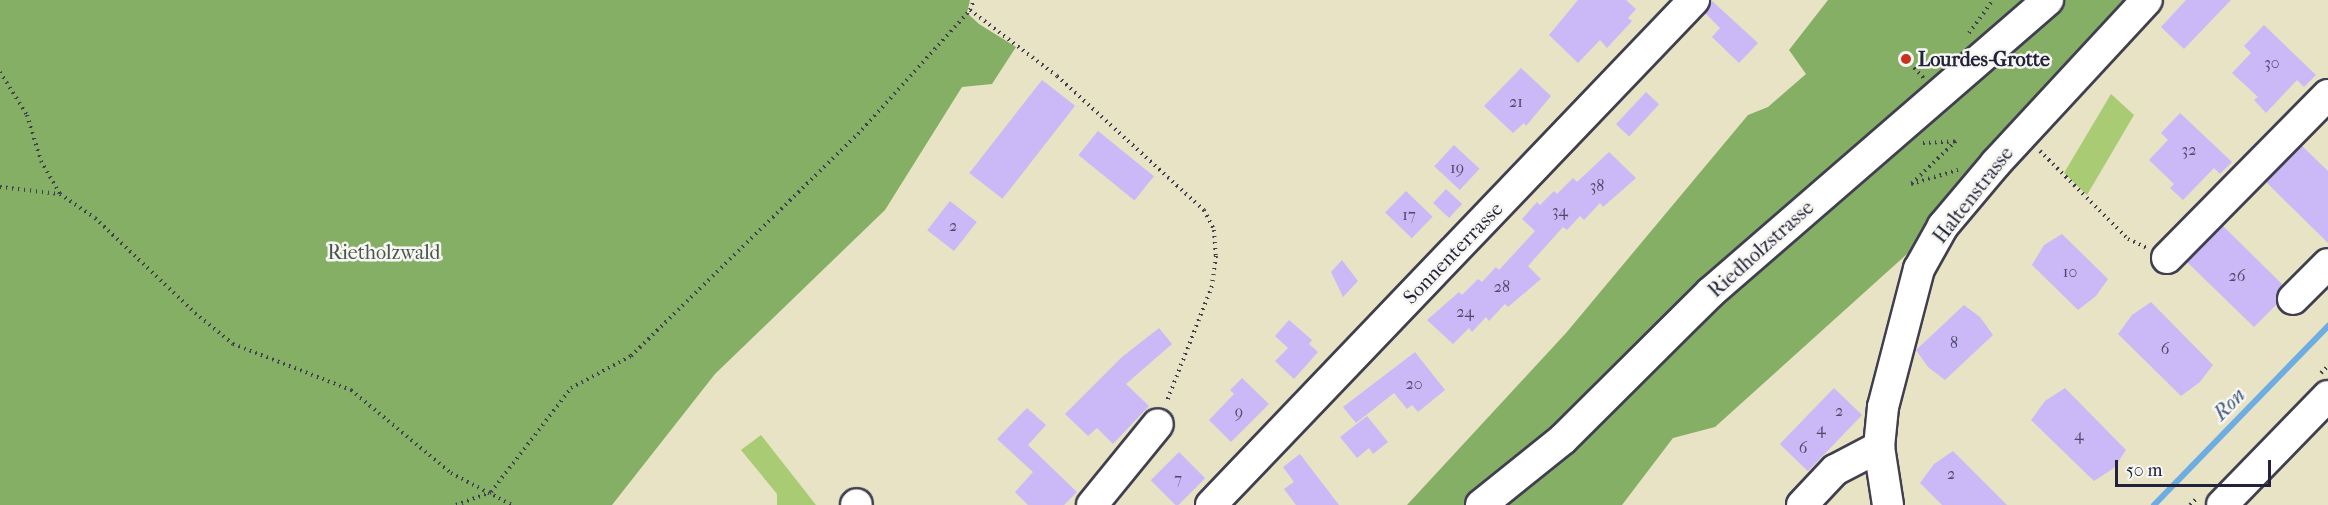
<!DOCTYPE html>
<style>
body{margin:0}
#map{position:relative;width:2328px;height:505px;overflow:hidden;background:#e9e3c5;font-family:"IM FELL French Canon",serif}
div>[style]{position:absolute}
.green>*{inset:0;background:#a8cb74}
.forest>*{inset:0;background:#86af66}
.stream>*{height:6px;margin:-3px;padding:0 3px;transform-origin:3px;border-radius:3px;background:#6eade1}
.building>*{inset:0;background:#cbb8f6;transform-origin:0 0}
.path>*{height:4px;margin-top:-2px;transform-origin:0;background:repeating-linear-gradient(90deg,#403f50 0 1.5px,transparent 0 6px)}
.roads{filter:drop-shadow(2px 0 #403f50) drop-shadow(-2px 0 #403f50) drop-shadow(0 2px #403f50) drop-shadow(0 -2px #403f50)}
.minor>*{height:30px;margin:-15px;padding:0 15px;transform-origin:15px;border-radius:15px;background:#fff}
.dots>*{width:16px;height:16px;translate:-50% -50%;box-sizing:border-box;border:3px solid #f6f6f2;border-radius:50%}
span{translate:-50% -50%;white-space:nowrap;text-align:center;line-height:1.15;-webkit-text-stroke:5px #f6f6f2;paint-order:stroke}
.number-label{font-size:16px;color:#4c486a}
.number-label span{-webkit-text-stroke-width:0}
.poi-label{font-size:20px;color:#22223b;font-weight:700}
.left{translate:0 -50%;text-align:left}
.street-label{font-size:20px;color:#22223b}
.park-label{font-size:20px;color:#4a554c}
.water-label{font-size:21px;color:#405a7d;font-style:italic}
.scale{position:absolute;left:2115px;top:460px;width:156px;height:27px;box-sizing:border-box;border:3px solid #22223b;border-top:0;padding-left:8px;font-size:18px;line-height:21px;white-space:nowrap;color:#22223b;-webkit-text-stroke:4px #f6f6f2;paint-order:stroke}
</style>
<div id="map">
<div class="green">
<div style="clip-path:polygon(2111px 94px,2134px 115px,2087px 195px,2064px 173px)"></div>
<div style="clip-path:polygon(761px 435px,816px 505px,777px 505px,777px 494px,741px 450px)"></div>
</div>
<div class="forest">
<div style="clip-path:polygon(0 0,970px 0,967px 13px,979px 24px,1016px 47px,992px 84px,962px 87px,885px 210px,715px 374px,612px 505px,0 505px)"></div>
<div style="clip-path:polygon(1828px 0,2136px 0,1917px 245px,1715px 427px,1673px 438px,1622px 505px,1407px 505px,1566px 333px,1748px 115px,1768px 107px,1806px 74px,1789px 50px)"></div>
</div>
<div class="stream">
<div style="left:2154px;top:505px;width:250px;rotate:-45.8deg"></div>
</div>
<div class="building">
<div style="clip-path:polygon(1578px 0,1626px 0,1636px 9px,1628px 18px,1632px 21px,1607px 48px,1600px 40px,1578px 63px,1549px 35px)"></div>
<div style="clip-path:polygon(1711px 0,1758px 43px,1739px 63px,1712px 37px,1720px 28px,1705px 13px)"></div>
<div style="clip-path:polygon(2186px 0,2231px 0,2184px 49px,2161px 27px)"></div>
<div style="clip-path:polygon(2264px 25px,2316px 75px,2304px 87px,2297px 80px,2266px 113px,2254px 100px,2258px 97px,2232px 73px,2251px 53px,2244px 46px)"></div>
<div style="clip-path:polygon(1521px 68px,1551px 96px,1526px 126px,1524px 123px,1513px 133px,1484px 106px)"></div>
<div style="left:1042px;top:80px;width:42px;height:118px;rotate:38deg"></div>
<div style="left:1646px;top:92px;width:18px;height:44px;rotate:43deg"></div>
<div style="clip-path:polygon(2180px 113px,2232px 162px,2220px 174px,2214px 168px,2183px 200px,2170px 188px,2174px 184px,2149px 160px,2168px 140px,2161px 133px)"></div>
<div style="left:1098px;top:131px;width:72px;height:31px;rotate:39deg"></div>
<div style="left:1454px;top:145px;width:35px;height:29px;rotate:43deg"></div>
<div style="clip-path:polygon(2302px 146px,2328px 171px,2328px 243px,2266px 182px)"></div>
<div style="clip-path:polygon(1609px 152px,1636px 178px,1603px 207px,1600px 203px,1584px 220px,1580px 216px,1567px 230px,1563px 227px,1528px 266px,1541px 279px,1508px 307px,1505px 304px,1489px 321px,1486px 317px,1472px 332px,1469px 328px,1453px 344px,1427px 320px,1459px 292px,1462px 295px,1478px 279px,1482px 282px,1496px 267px,1499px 270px,1535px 231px,1522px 219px,1537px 202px,1540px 205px,1554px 191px,1557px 194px,1573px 178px,1577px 182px)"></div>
<div style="left:1446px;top:189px;width:22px;height:19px;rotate:43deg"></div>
<div style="left:1406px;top:191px;width:37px;height:30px;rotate:44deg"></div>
<div style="left:950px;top:201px;width:34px;height:37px;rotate:38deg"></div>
<div style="clip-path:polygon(2223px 226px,2283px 285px,2277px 294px,2277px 304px,2254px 327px,2187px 262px)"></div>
<div style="clip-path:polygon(2062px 234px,2108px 279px,2096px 296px,2078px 310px,2032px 265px,2044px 245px)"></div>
<div style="clip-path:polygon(1342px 260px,1358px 281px,1343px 297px,1331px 272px)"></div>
<div style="clip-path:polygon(2151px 302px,2213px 365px,2200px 382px,2181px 396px,2118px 334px,2132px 315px)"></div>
<div style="clip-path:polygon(1964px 305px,1980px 317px,1993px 335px,1945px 380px,1928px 367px,1916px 350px)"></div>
<div style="clip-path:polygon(1289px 320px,1312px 340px,1309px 344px,1318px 352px,1294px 379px,1275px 361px,1288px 348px,1275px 336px)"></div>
<div style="clip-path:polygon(1159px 328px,1172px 344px,1126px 384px,1149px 406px,1113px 444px,1097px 428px,1088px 436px,1065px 414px,1122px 357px)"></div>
<div style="clip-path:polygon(1415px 352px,1445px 390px,1418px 412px,1412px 405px,1407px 409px,1394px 393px,1356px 423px,1343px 407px)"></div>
<div style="clip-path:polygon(1242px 378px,1269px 404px,1231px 442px,1209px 420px,1234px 394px,1230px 390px)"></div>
<div style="left:1834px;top:388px;width:39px;height:78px;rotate:44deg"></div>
<div style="clip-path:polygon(2065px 388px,2126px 450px,2114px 468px,2094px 481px,2031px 420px,2045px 401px)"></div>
<div style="clip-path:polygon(1027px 408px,1046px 425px,1028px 445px,1077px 492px,1064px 505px,1028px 505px,1015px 492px,1033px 472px,997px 439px)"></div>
<div style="clip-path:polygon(1367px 416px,1388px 442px,1373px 454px,1369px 448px,1357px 458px,1340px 437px)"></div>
<div style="clip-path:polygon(1953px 451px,2007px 505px,1942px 505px,1920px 483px,1934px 464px)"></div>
<div style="left:1179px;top:452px;width:37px;height:40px;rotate:45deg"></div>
<div style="clip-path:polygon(1300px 454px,1339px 505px,1296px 505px,1284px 489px,1294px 482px,1283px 467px)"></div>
</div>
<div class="path">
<div style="left:970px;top:10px;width:109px;rotate:37.2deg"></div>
<div style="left:1057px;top:76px;width:199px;rotate:42.4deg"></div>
<div style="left:1204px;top:210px;width:22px;rotate:63deg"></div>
<div style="left:1214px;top:230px;width:26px;rotate:86deg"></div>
<div style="left:1216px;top:256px;width:30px;rotate:98deg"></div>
<div style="left:1212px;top:286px;width:123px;rotate:111.4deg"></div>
<div style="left:1969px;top:33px;width:41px;rotate:-54deg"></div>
<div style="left:1906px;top:59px;width:26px;rotate:47deg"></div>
<div style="left:0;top:72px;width:51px;rotate:57.9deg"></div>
<div style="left:27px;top:115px;width:48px;rotate:73.1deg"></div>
<div style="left:41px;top:161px;width:38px;rotate:60deg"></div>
<div style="left:60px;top:194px;width:42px;rotate:34.4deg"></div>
<div style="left:95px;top:218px;width:138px;rotate:43.5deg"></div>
<div style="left:195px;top:313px;width:49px;rotate:39.2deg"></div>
<div style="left:233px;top:344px;width:127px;rotate:21.3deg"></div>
<div style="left:351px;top:390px;width:130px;rotate:39.7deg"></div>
<div style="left:451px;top:473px;width:69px;rotate:27.7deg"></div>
<div style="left:1923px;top:143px;width:33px;rotate:-3deg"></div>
<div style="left:1956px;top:141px;width:62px;rotate:136.3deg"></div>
<div style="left:1911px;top:184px;width:49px;rotate:-16.6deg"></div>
<div style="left:2040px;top:151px;width:124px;rotate:45deg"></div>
<div style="left:2128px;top:239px;width:21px;rotate:25deg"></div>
<div style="left:0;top:187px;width:60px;rotate:6.7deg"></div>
<div style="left:2321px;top:373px;width:10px;rotate:-45deg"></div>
<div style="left:456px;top:505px;width:37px;rotate:-20deg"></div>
<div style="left:491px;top:492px;width:131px;rotate:-52.4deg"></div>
<div style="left:571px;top:388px;width:68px;rotate:-28.1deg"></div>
<div style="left:631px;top:356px;width:318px;rotate:-44.4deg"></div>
<div style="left:858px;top:134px;width:167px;rotate:-47.9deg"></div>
<div style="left:970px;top:10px;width:11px;rotate:-68deg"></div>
<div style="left:2190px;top:505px;width:11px;rotate:-45deg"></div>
</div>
<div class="roads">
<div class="minor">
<div style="left:2167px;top:258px;width:229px;rotate:-45.4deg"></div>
<div style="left:2293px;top:299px;width:49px;rotate:-45deg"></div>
<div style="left:856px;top:505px;width:1px;rotate:-45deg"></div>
<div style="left:1092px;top:505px;width:104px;rotate:-50.8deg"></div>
<div style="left:1211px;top:505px;width:699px;rotate:-46.28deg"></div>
<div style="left:1481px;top:505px;width:105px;rotate:-38.8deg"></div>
<div style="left:1563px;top:439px;width:209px;rotate:-44.8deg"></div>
<div style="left:1711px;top:292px;width:446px;rotate:-40.9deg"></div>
<div style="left:1802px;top:505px;width:48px;rotate:-46.7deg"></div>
<div style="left:1835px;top:470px;width:50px;rotate:-27.6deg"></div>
<div style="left:1888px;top:505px;width:59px;rotate:-98.8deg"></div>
<div style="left:1879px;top:447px;width:40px;rotate:-84.3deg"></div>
<div style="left:1883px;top:407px;width:143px;rotate:-75.4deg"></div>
<div style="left:1919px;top:269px;width:49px;rotate:-60.8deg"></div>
<div style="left:1943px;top:226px;width:82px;rotate:-49.9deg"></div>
<div style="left:1996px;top:163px;width:222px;rotate:-47.2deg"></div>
<div style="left:2222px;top:505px;width:152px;rotate:-45.8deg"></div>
</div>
</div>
<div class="dots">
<div style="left:1906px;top:59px;background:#c8321e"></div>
</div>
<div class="number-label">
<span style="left:2272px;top:63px">30</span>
<span style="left:1516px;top:102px">21</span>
<span style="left:2189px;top:150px">32</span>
<span style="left:1457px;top:168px">19</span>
<span style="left:1597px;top:186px">38</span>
<span style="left:1560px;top:211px">34</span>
<span style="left:1409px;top:215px">17</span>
<span style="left:953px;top:226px">2</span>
<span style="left:2070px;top:272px">10</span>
<span style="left:2237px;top:276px">26</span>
<span style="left:1502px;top:287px">28</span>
<span style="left:1465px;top:312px">24</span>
<span style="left:1954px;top:343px">8</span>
<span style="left:2165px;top:349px">6</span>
<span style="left:1414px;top:384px">20</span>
<span style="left:1839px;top:411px">2</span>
<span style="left:1239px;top:412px">9</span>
<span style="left:1821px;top:429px">4</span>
<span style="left:2079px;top:435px">4</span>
<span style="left:1803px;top:448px">6</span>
<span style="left:1951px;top:474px">2</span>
<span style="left:1178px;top:479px">7</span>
</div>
<div class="poi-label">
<span class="left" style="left:1918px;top:59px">Lourdes-Grotte</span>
</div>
<div class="street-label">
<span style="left:1973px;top:195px;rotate:-52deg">Haltenstrasse</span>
<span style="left:1761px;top:249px;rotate:-42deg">Riedholzstrasse</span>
<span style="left:1453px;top:253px;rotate:-46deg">Sonnenterrasse</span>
</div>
<div class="park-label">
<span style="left:384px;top:252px">Rietholzwald</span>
</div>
<div class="water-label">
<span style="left:2229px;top:404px;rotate:-46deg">Ron</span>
</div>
<div class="scale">50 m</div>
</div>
